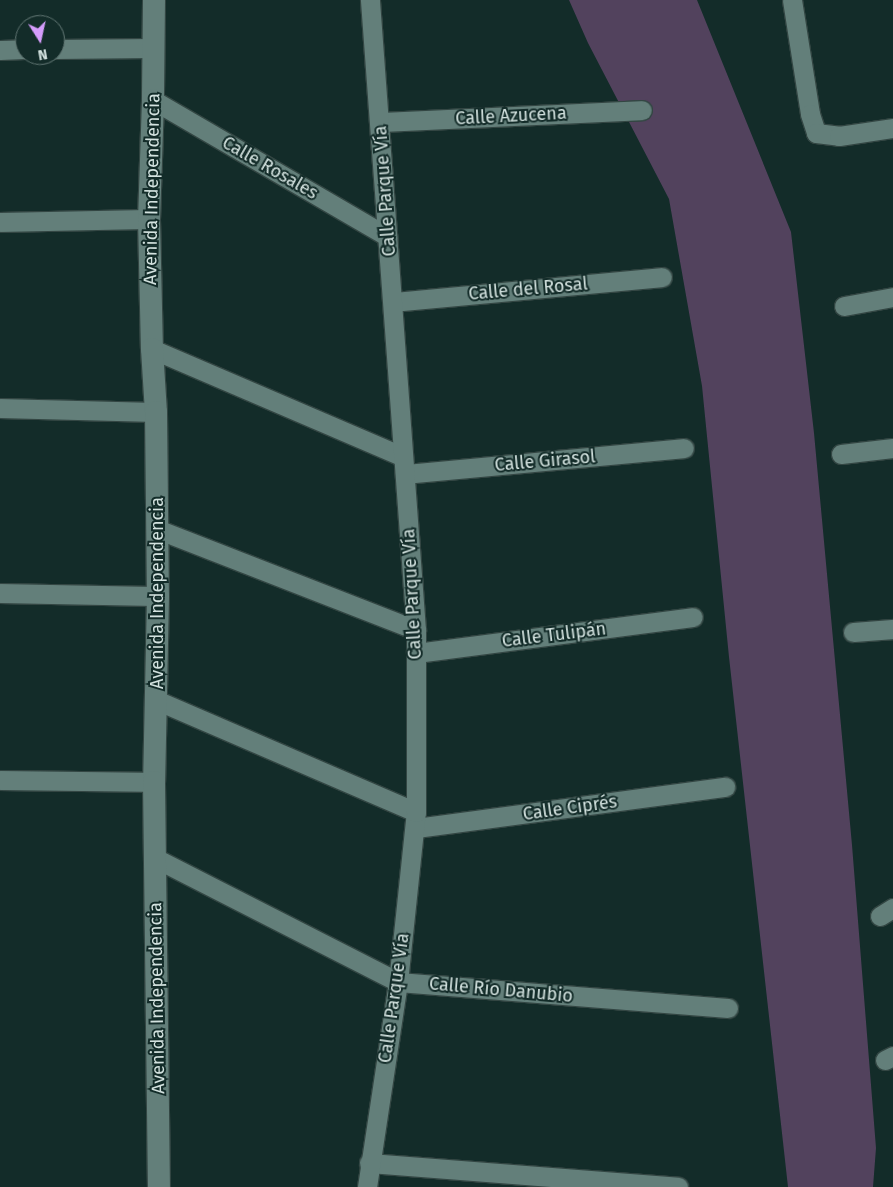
<!DOCTYPE html>
<meta charset="utf-8">
<style>
body{margin:0}
#map{position:relative;width:893px;height:1187px;overflow:hidden;background:#132c29;font-family:"Fira Sans",sans-serif}
div>[style]{position:absolute}
.green>*{inset:0;background:#52425d}
.roads{filter:drop-shadow(1px 0 #334643) drop-shadow(-1px 0 #334643) drop-shadow(0 1px #334643) drop-shadow(0 -1px #334643)}
.minor>*{height:19px;margin:-9.5px;padding:0 9.5px;transform-origin:9.5px;border-radius:9.5px;background:#637f7a}
.tertiary>*{height:22px;margin:-11px;padding:0 11px;transform-origin:11px;border-radius:11px;background:#637f7a}
span{translate:-50% -50%;white-space:nowrap;text-align:center;line-height:1.15;-webkit-text-stroke:4px #132c29;paint-order:stroke}
.street-label{font-size:18px;color:#d3e2df}
.north{position:absolute;left:15px;top:15px;width:50px;height:50px;box-sizing:border-box;background:#132c29;border:1px solid #607572;border-radius:50%;rotate:170deg;font-size:14px;font-weight:700;line-height:20px;text-align:center;color:#d3e2df}
.north::after{content:'';display:block;margin:auto;width:18px;height:22px;background:#d59cfb;clip-path:polygon(50% 0,100% 100%,50% 72%,0 100%)}
</style>
<div id="map">
<div class="green">
<div style="clip-path:polygon(569px 0,697px 0,791px 232px,814px 433px,852px 845px,876px 1148px,873px 1187px,788px 1187px,729px 657px,702px 386px,669px 199px,588px 43px)"></div>
</div>
<div class="roads">
<div class="minor">
<div style="left:792px;top:0;width:115px;rotate:81deg"></div>
<div style="left:810px;top:114px;width:20px;rotate:72deg"></div>
<div style="left:816px;top:133px;width:23px;rotate:7deg"></div>
<div style="left:839px;top:136px;width:55px;rotate:-8.4deg"></div>
<div style="left:55px;top:49px;width:98px;rotate:-0.6deg"></div>
<div style="left:0;top:50px;width:25px;rotate:-2deg"></div>
<div style="left:153px;top:100px;width:271px;rotate:30.2deg"></div>
<div style="left:380px;top:122px;width:262px;rotate:-2.6deg"></div>
<div style="left:0;top:222px;width:149px;rotate:-1.2deg"></div>
<div style="left:393px;top:302px;width:270px;rotate:-5.3deg"></div>
<div style="left:844px;top:306px;width:50px;rotate:-10.4deg"></div>
<div style="left:152px;top:349px;width:272px;rotate:23.2deg"></div>
<div style="left:0;top:408px;width:156px;rotate:1.5deg"></div>
<div style="left:841px;top:454px;width:52px;rotate:-6.6deg"></div>
<div style="left:405px;top:474px;width:280px;rotate:-5.3deg"></div>
<div style="left:157px;top:529px;width:278px;rotate:21.3deg"></div>
<div style="left:0;top:593px;width:158px;rotate:1.1deg"></div>
<div style="left:853px;top:632px;width:40px;rotate:-4.3deg"></div>
<div style="left:416px;top:653px;width:279px;rotate:-7.4deg"></div>
<div style="left:156px;top:700px;width:283px;rotate:23.3deg"></div>
<div style="left:0;top:780px;width:154px;rotate:0.7deg"></div>
<div style="left:416px;top:828px;width:312px;rotate:-7.6deg"></div>
<div style="left:155px;top:858px;width:273px;rotate:27deg"></div>
<div style="left:398px;top:982px;width:331px;rotate:4.5deg"></div>
<div style="left:880px;top:916px;width:15px;rotate:-32deg"></div>
<div style="left:885px;top:1060px;width:9px;rotate:-27deg"></div>
<div style="left:369px;top:1163px;width:310px;rotate:4.4deg"></div>
<div style="left:367px;top:1187px;width:207px;rotate:-81.4deg"></div>
<div style="left:398px;top:982px;width:171px;rotate:-84deg"></div>
<div style="left:416px;top:812px;width:182px;rotate:-90deg"></div>
<div style="left:416px;top:630px;width:632px;rotate:-94.18deg"></div>
</div>
<div class="tertiary">
<div style="left:154px;top:0;width:100px;rotate:90.6deg"></div>
<div style="left:153px;top:100px;width:119px;rotate:91.9deg"></div>
<div style="left:149px;top:219px;width:130px;rotate:88.7deg"></div>
<div style="left:152px;top:349px;width:63px;rotate:86.4deg"></div>
<div style="left:156px;top:412px;width:184px;rotate:89.4deg"></div>
<div style="left:158px;top:596px;width:186px;rotate:91.2deg"></div>
<div style="left:154px;top:782px;width:405px;rotate:89.3deg"></div>
</div>
</div>
<div class="street-label">
<span style="left:511px;top:116px;rotate:-3deg">Calle Azucena</span>
<span style="left:270px;top:168px;rotate:30deg">Calle Rosales</span>
<span style="left:152px;top:189px;rotate:-89deg">Avenida Independencia</span>
<span style="left:385px;top:191px;rotate:-94deg">Calle Parque Vía</span>
<span style="left:528px;top:289px;rotate:-5deg">Calle del Rosal</span>
<span style="left:545px;top:461px;rotate:-5deg">Calle Girasol</span>
<span style="left:157px;top:593px;rotate:-90deg">Avenida Independencia</span>
<span style="left:412px;top:594px;rotate:-93deg">Calle Parque Vía</span>
<span style="left:554px;top:635px;rotate:-7deg">Calle Tulipán</span>
<span style="left:570px;top:808px;rotate:-8deg">Calle Ciprés</span>
<span style="left:501px;top:990px;rotate:5deg">Calle Río Danubio</span>
<span style="left:157px;top:998px;rotate:-91deg">Avenida Independencia</span>
<span style="left:394px;top:998px;rotate:-82deg">Calle Parque Vía</span>
</div>
<div class="north">N</div>
</div>
